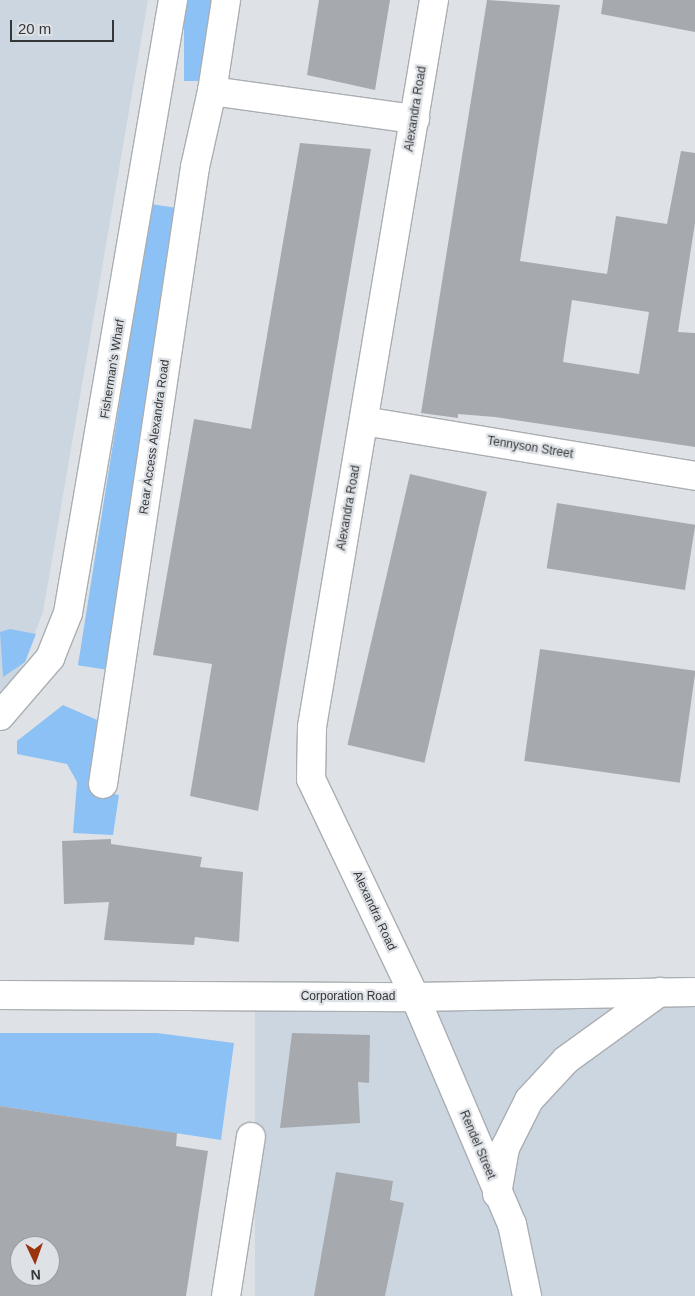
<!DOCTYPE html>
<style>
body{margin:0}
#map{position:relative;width:695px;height:1296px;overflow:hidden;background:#dee2e6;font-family:Helvetica,sans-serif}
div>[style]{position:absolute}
.built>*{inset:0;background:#ccd6e0;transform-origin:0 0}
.green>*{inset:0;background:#8bc1f4;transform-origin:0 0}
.building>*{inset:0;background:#a6aaae;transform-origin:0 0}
.roads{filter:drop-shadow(1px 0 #aaaeb2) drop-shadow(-1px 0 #aaaeb2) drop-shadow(0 1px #aaaeb2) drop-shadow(0 -1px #aaaeb2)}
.minor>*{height:28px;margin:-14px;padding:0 14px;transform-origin:14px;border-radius:14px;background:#fff}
span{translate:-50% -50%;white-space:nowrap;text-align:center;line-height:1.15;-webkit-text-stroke:4.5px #dee2e6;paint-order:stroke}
.street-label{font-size:12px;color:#353638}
.north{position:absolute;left:10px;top:1236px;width:50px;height:50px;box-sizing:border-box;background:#dee2e6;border:1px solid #9a9da0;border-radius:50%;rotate:177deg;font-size:14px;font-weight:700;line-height:20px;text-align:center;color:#353638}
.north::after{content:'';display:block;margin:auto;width:18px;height:22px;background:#9a330e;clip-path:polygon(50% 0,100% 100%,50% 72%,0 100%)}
.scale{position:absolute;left:10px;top:20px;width:104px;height:22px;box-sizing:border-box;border:2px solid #353638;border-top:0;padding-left:6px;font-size:15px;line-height:18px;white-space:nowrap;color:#353638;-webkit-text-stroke:4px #dee2e6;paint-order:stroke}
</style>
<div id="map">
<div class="built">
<div style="clip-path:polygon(0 0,148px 0,43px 612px,19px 675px,0 691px)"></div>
<div style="left:255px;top:1006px;width:440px;height:293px"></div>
</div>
<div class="green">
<div style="left:184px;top:0;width:33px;height:81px"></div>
<div style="left:151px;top:204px;width:31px;height:467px;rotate:9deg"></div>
<div style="clip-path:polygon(10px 629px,36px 634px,25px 662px,3px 677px,0 632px)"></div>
<div style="clip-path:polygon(63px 705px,97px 720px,90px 790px,119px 795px,113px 835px,73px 833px,77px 782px,67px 764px,17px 754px,17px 741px)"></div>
<div style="clip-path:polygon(0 1033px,157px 1033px,234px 1043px,221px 1140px,0 1106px)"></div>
</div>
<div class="building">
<div style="clip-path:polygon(319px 0,390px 0,375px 90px,307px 75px)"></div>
<div style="clip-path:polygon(evenodd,487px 0,560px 5px,520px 261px,607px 274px,616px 216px,667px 224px,681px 151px,695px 153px,695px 223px,678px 332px,695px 333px,695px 447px,495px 417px,458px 414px,458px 418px,421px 413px,487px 0,572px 300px,649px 312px,639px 374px,563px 362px,572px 300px)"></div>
<div style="clip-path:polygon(603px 0,695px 0,695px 32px,601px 14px)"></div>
<div style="clip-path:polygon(300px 143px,371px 149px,258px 811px,190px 796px,212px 664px,153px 655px,194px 419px,251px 429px)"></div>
<div style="left:410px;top:474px;width:79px;height:278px;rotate:13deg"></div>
<div style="left:557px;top:503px;width:140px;height:66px;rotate:9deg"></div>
<div style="left:540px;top:649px;width:157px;height:113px;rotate:8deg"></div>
<div style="clip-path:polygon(111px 839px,111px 844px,202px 857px,200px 867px,243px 872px,239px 942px,195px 937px,194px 945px,104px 940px,109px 902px,64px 904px,62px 841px)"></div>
<div style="clip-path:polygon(292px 1033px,370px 1035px,369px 1083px,358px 1082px,360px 1123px,280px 1128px)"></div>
<div style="clip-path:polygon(evenodd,0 1106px,177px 1133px,176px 1146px,208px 1151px,186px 1296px,0 1296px,0 1106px,20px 1246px,50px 1246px,50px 1276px,20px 1276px,20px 1246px)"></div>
<div style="clip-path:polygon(336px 1172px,393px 1181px,390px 1200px,404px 1203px,385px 1296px,314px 1296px)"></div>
</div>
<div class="roads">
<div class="minor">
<div style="left:226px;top:0;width:92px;rotate:98.7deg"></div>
<div style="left:212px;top:91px;width:205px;rotate:7.9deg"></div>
<div style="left:434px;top:0;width:737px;rotate:99.53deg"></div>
<div style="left:312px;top:727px;width:52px;rotate:91.1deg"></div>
<div style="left:311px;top:779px;width:242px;rotate:64.5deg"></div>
<div style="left:415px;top:997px;width:247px;rotate:66.9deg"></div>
<div style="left:512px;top:1224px;width:74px;rotate:78.2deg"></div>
<div style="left:364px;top:421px;width:336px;rotate:9.4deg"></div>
<div style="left:0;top:716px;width:77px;rotate:-49.2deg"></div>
<div style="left:50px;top:658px;width:48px;rotate:-68.2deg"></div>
<div style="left:68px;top:613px;width:622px;rotate:-80.28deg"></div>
<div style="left:103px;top:784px;width:624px;rotate:-81.52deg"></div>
<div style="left:195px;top:167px;width:78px;rotate:-77.4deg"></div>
<div style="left:0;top:995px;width:415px;rotate:0.3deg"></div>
<div style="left:415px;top:997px;width:280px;rotate:-1deg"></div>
<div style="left:497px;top:1194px;width:47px;rotate:-80.1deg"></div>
<div style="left:505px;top:1148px;width:54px;rotate:-63.4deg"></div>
<div style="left:529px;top:1100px;width:54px;rotate:-47.2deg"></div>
<div style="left:566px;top:1060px;width:116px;rotate:-35.9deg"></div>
<div style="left:226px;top:1296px;width:161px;rotate:-81.1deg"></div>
</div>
</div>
<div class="street-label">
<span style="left:416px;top:109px;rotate:-81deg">Alexandra Road</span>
<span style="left:113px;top:369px;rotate:-81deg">Fisherman's Wharf</span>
<span style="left:155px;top:437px;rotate:-82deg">Rear Access Alexandra Road</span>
<span style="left:530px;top:448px;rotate:9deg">Tennyson Street</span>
<span style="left:349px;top:508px;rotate:-80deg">Alexandra Road</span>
<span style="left:374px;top:911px;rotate:65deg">Alexandra Road</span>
<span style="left:348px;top:997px">Corporation Road</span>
<span style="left:477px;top:1145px;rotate:67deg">Rendel Street</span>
</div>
<div class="north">N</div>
<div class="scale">20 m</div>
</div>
